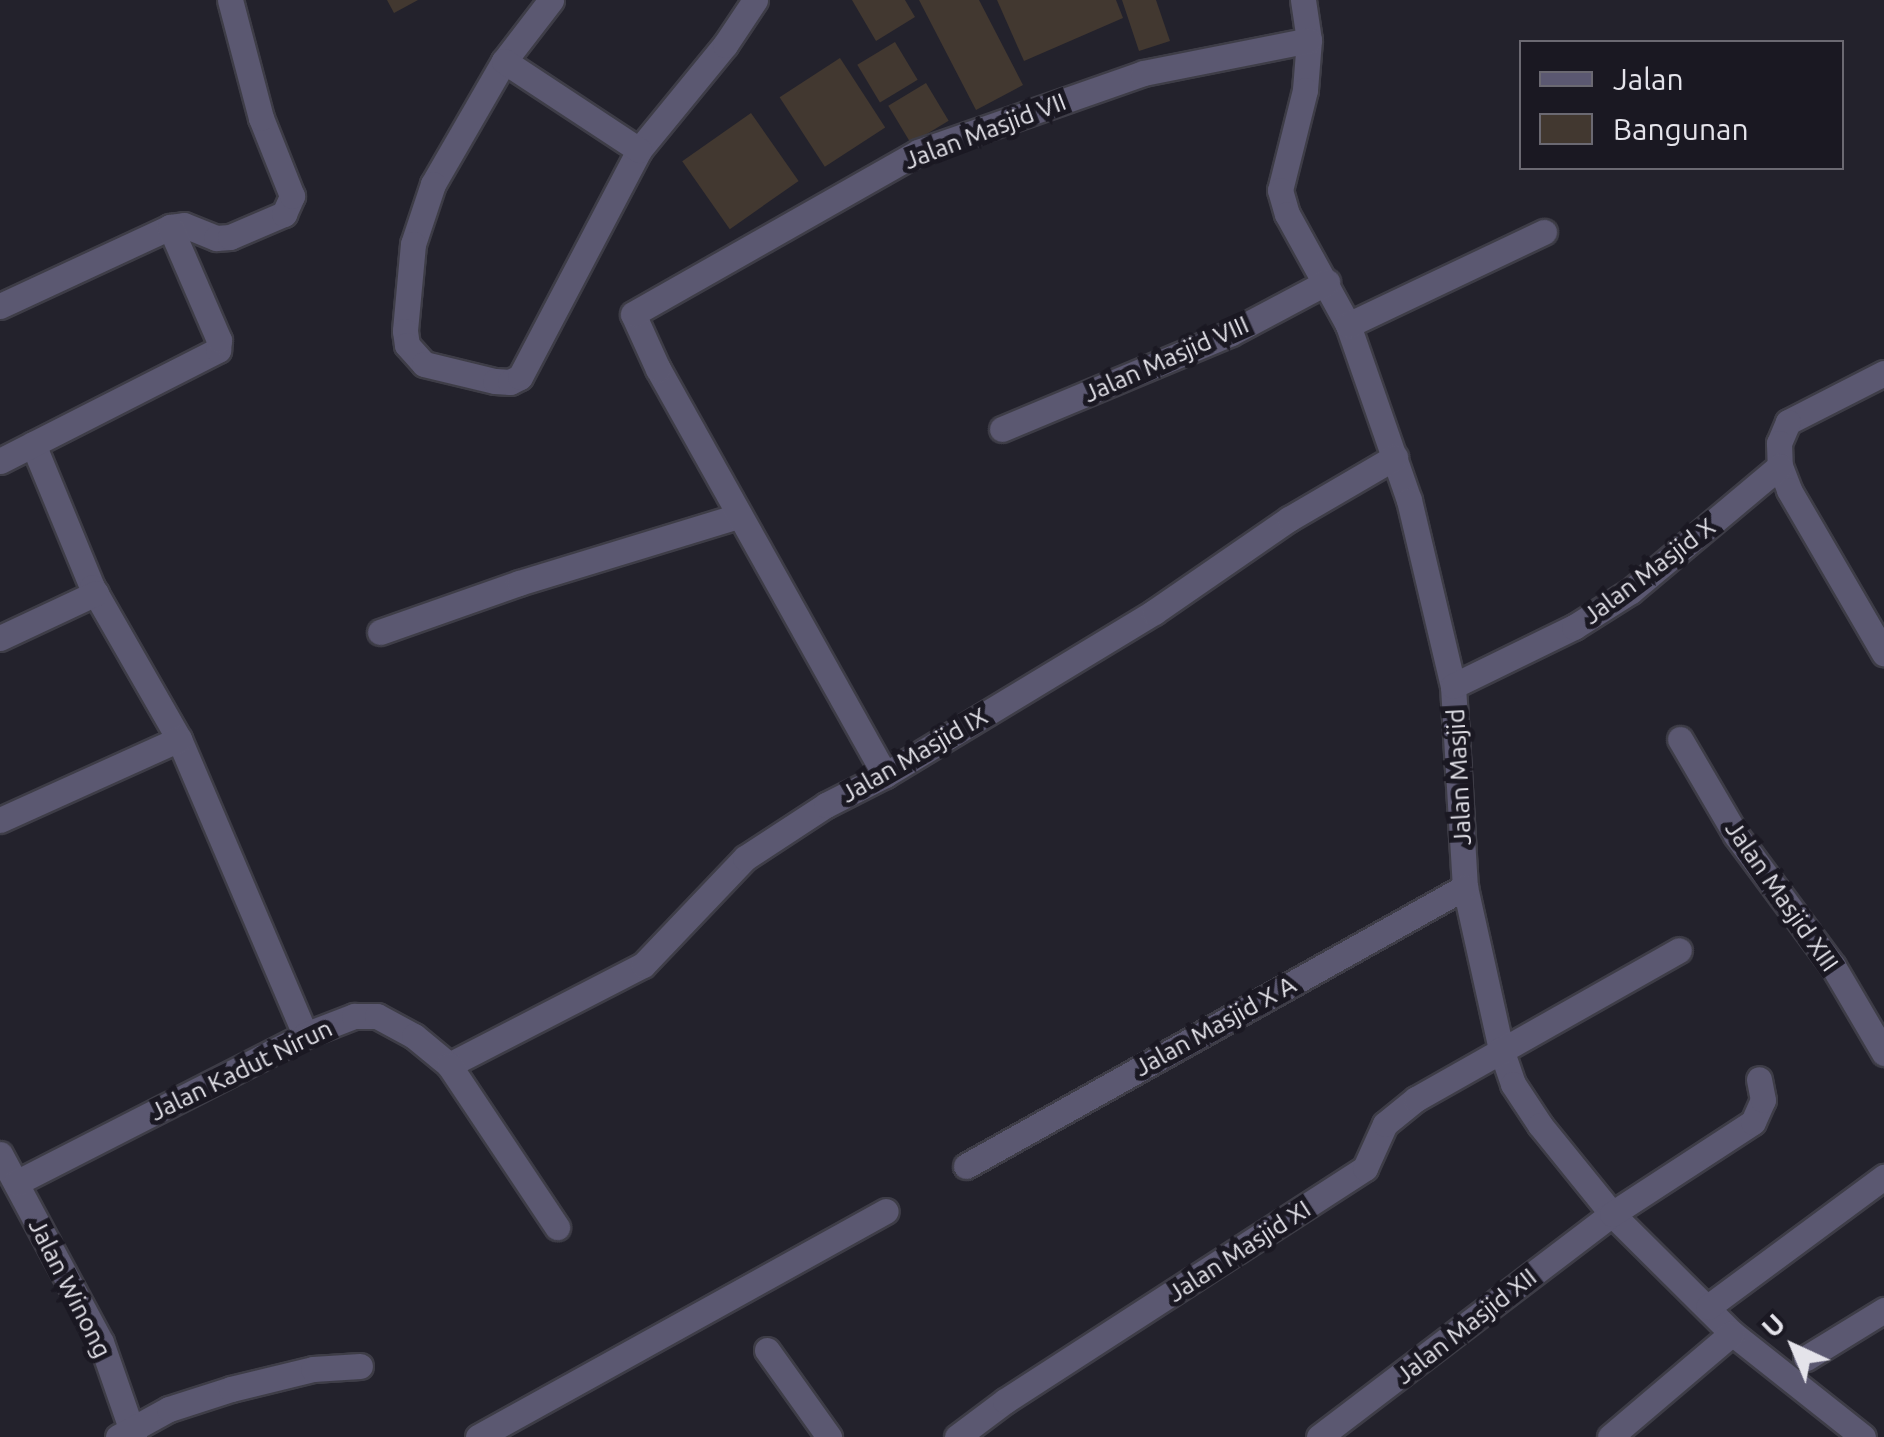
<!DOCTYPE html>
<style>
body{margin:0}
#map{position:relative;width:1884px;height:1437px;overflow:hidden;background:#23222c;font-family:Ubuntu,sans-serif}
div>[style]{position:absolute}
.building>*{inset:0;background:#423830;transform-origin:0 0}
.roads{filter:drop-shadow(2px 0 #3e3d47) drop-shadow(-2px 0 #3e3d47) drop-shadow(0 2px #3e3d47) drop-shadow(0 -2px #3e3d47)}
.street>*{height:25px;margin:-12.5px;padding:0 12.5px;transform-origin:12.5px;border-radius:12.5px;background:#5b5871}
span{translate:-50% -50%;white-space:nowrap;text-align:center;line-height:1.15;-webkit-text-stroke:10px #1a1822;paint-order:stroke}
.street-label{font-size:25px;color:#e4e3ea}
.legend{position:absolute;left:1519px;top:40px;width:325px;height:130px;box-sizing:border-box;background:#1a1822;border:2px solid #6b6972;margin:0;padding:12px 18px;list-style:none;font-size:30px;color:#e4e3ea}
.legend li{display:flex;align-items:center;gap:20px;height:50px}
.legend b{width:50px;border:2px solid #6b6972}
.north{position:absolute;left:1744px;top:1297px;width:100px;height:100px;-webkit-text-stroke:8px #1a1822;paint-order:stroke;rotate:316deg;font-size:28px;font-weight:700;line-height:40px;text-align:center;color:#e4e3ea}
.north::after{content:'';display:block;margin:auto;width:35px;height:45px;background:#e4e3ea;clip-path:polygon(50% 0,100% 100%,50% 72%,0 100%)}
</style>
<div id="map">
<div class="building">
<div style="clip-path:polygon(387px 0,418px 0,394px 13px)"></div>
<div style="clip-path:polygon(852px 0,905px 0,915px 17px,876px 41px)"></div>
<div style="clip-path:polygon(919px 0,979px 0,1023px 85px,976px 110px)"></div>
<div style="clip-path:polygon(997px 0,1116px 0,1123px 18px,1024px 61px)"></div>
<div style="clip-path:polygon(1122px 0,1156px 0,1170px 41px,1139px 51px)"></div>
<div style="left:895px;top:42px;width:44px;height:44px;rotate:59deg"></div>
<div style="left:840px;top:58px;width:83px;height:72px;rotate:57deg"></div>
<div style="left:926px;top:83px;width:44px;height:44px;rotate:59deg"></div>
<div style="left:751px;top:113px;width:83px;height:84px;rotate:55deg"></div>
</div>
<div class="roads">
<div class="street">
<div style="left:551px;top:0;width:77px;rotate:127.6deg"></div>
<div style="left:504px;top:61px;width:142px;rotate:120deg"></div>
<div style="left:433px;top:184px;width:63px;rotate:108.4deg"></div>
<div style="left:413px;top:244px;width:87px;rotate:95.3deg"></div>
<div style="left:405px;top:331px;width:14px;rotate:82deg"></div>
<div style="left:407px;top:345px;width:25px;rotate:48deg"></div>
<div style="left:424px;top:364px;width:73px;rotate:13.5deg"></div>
<div style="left:495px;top:381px;width:15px;rotate:4deg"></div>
<div style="left:510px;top:382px;width:11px;rotate:-27deg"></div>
<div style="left:520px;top:377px;width:256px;rotate:-62.3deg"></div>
<div style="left:639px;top:150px;width:136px;rotate:-50.7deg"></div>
<div style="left:725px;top:45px;width:54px;rotate:-56.3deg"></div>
<div style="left:1303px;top:0;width:40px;rotate:81.5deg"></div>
<div style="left:1309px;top:40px;width:50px;rotate:94.6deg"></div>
<div style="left:1305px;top:90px;width:103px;rotate:104deg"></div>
<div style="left:1280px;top:190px;width:25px;rotate:74deg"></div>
<div style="left:1287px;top:214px;width:127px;rotate:61.2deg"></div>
<div style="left:1348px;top:325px;width:185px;rotate:70.8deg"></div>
<div style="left:1409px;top:500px;width:191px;rotate:76.7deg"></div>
<div style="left:1453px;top:686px;width:201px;rotate:86.6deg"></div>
<div style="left:1465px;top:887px;width:166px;rotate:77.5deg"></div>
<div style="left:1501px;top:1049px;width:37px;rotate:71deg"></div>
<div style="left:1513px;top:1084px;width:49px;rotate:56.6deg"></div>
<div style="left:1540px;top:1125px;width:114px;rotate:51deg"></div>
<div style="left:1612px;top:1214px;width:169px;rotate:44.8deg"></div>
<div style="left:1732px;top:1333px;width:167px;rotate:38.4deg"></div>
<div style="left:504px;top:61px;width:162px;rotate:33.4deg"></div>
<div style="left:0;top:306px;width:187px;rotate:-24.9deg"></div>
<div style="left:170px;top:227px;width:14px;rotate:-8deg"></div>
<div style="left:184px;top:225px;width:35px;rotate:22deg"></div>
<div style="left:216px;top:238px;width:14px;rotate:-4deg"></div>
<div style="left:230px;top:237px;width:59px;rotate:-23.1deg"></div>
<div style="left:284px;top:214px;width:20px;rotate:-66deg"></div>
<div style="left:292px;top:196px;width:84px;rotate:-111.7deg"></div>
<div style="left:261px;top:118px;width:122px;rotate:-104.7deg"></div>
<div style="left:1348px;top:325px;width:217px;rotate:-25.4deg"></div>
<div style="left:1884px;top:373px;width:108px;rotate:153deg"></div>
<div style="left:1788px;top:422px;width:23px;rotate:113deg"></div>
<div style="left:1779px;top:443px;width:23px;rotate:88deg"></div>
<div style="left:1780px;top:466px;width:26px;rotate:69deg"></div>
<div style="left:1789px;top:490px;width:189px;rotate:59.8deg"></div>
<div style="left:1002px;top:429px;width:248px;rotate:-22.7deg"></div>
<div style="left:1231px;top:333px;width:109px;rotate:-28deg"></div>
<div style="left:33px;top:444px;width:155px;rotate:67.6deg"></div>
<div style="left:92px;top:587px;width:175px;rotate:60.2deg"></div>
<div style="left:179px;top:739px;width:322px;rotate:66.9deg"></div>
<div style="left:0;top:461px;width:245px;rotate:-27deg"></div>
<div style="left:218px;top:350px;width:10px;rotate:-84deg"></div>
<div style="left:219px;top:340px;width:123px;rotate:-113.4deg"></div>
<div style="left:380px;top:632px;width:147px;rotate:-19.4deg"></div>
<div style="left:519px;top:583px;width:229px;rotate:-17deg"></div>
<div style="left:0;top:638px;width:106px;rotate:-25.1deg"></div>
<div style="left:1453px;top:686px;width:135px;rotate:-26deg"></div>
<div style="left:1574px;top:627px;width:67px;rotate:-32.3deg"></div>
<div style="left:1631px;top:591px;width:194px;rotate:-40deg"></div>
<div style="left:1680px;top:739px;width:111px;rotate:59.7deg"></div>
<div style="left:1736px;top:835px;width:163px;rotate:53.5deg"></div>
<div style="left:1833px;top:966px;width:101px;rotate:59.6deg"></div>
<div style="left:885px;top:775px;width:465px;rotate:-119.2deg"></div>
<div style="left:658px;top:369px;width:60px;rotate:-114.4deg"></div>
<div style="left:633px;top:314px;width:328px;rotate:-29.6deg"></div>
<div style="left:918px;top:152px;width:238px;rotate:-19.3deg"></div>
<div style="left:1143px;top:73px;width:169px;rotate:-11.2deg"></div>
<div style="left:0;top:820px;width:196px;rotate:-24.3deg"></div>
<div style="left:449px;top:1065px;width:218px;rotate:-27.3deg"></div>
<div style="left:643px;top:965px;width:148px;rotate:-46.4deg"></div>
<div style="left:745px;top:858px;width:97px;rotate:-33.2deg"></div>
<div style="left:826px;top:805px;width:66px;rotate:-27deg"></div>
<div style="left:885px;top:775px;width:315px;rotate:-31.2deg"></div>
<div style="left:1154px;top:612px;width:164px;rotate:-34.6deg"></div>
<div style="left:1289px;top:519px;width:123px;rotate:-30.3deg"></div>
<div style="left:0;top:1154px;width:213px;rotate:61.8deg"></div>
<div style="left:101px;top:1342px;width:101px;rotate:70.8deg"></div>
<div style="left:966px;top:1166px;width:572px;rotate:-29.21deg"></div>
<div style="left:16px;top:1183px;width:325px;rotate:-27.1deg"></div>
<div style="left:305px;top:1035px;width:53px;rotate:-21.2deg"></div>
<div style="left:354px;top:1016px;width:23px"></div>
<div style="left:377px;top:1016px;width:42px;rotate:28.4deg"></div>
<div style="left:414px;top:1036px;width:45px;rotate:39.6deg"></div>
<div style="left:449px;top:1065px;width:195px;rotate:56.3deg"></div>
<div style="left:1708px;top:1307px;width:219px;rotate:-36.5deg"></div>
<div style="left:767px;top:1350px;width:107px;rotate:54.5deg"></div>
<div style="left:1806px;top:1358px;width:92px;rotate:-31.6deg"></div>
<div style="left:118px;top:1437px;width:58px;rotate:-28.8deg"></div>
<div style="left:169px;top:1409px;width:65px;rotate:-17.9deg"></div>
<div style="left:231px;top:1389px;width:84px;rotate:-13.7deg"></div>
<div style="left:313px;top:1369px;width:47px;rotate:-3.7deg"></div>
<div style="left:478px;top:1437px;width:466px;rotate:-29deg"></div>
<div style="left:957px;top:1437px;width:60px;rotate:-36.9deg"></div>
<div style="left:1005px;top:1401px;width:429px;rotate:-32.9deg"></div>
<div style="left:1365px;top:1168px;width:48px;rotate:-65.6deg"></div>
<div style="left:1385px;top:1124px;width:40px;rotate:-39deg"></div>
<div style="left:1416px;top:1099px;width:302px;rotate:-29.5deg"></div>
<div style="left:1319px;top:1437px;width:368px;rotate:-37.3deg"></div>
<div style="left:1612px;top:1214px;width:168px;rotate:-33.1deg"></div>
<div style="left:1753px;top:1122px;width:24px;rotate:-66deg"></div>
<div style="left:1763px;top:1100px;width:21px;rotate:-101deg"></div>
<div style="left:1610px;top:1437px;width:160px;rotate:-40.4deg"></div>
</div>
</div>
<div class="street-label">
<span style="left:985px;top:131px;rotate:-21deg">Jalan Masjid VII</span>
<span style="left:1166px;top:359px;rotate:-24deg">Jalan Masjid VIII</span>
<span style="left:1649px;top:571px;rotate:-37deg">Jalan Masjid X</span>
<span style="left:914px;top:755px;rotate:-30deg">Jalan Masjid IX</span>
<span style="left:1459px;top:777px;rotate:-93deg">Jalan Masjid</span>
<span style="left:1782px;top:896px;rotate:55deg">Jalan Masjid XIII</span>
<span style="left:1215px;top:1026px;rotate:-29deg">Jalan Masjid X A</span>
<span style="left:241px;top:1070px;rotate:-26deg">Jalan Kadut Nirun</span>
<span style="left:1239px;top:1251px;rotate:-33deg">Jalan Masjid XI</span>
<span style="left:70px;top:1288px;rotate:63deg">Jalan Winong</span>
<span style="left:1466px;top:1326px;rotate:-38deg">Jalan Masjid XII</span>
</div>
<ul class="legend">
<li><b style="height:12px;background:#5b5871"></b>Jalan</li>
<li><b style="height:28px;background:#423830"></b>Bangunan</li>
</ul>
<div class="north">U</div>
</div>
